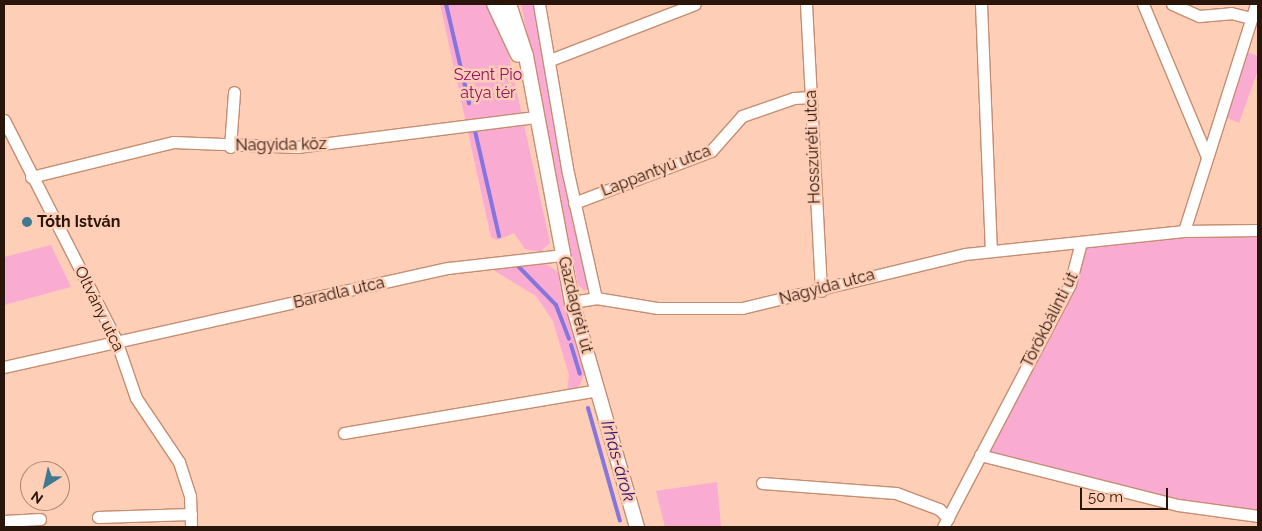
<!DOCTYPE html>
<meta charset="utf-8">
<style>
body{margin:0}
#map{position:relative;width:1262px;height:531px;overflow:hidden;background:#ffceb6;font-family:Raleway,sans-serif}
div>[style]{position:absolute}
.green>*{inset:0;background:#f9abd2}
.stream>*{height:4px;margin:-2px;padding:0 2px;transform-origin:2px;border-radius:2px;background:#8575dd}
.roads{filter:drop-shadow(1px 0 #c58d70) drop-shadow(-1px 0 #c58d70) drop-shadow(0 1px #c58d70) drop-shadow(0 -1px #c58d70)}
.minor>*{height:11px;margin:-5.5px;padding:0 5.5px;transform-origin:5.5px;border-radius:5.5px;background:#fff}
.tertiary>*{height:14px;margin:-7px;padding:0 7px;transform-origin:7px;border-radius:7px;background:#fff}
.dots>*{width:14px;height:14px;translate:-50% -50%;box-sizing:border-box;border:2px solid #ffceb6;border-radius:50%}
span{translate:-50% -50%;white-space:nowrap;text-align:center;line-height:1.15;-webkit-text-stroke:5px #ffceb6;paint-order:stroke}
.park-label{font-size:16px;color:#980e68}
.street-label{font-size:16px;color:#2a150a}
.poi-label{font-size:16px;color:#2a150a;font-weight:700}
.left{translate:0 -50%;text-align:left}
.water-label{font-size:18px;color:#301471;font-style:italic}
.frame{position:absolute;inset:0;border:5px solid #2a150a;pointer-events:none}
.north{position:absolute;left:20px;top:461px;width:50px;height:50px;box-sizing:border-box;background:#ffceb6;border:1px solid #aa8471;border-radius:50%;rotate:215deg;font-size:14px;font-weight:700;line-height:20px;text-align:center;color:#2a150a}
.north::after{content:'';display:block;margin:auto;width:18px;height:22px;background:#3e7891;clip-path:polygon(50% 0,100% 100%,50% 72%,0 100%)}
.scale{position:absolute;left:1080px;top:488px;width:88px;height:22px;box-sizing:border-box;border:2px solid #2a150a;border-top:0;padding-left:6px;font-size:15px;line-height:18px;white-space:nowrap;color:#2a150a;-webkit-text-stroke:4px #ffceb6;paint-order:stroke}
</style>
<div id="map">
<div class="green">
<div style="clip-path:polygon(440px 4px,485px 4px,506px 43px,550px 243px,540px 252px,525px 249px,514px 233px,497px 240px,491px 237px)"></div>
<div style="clip-path:polygon(521px 4px,535px 4px,589px 287px,585px 291px,578px 285px)"></div>
<div style="clip-path:polygon(1247px 52px,1258px 56px,1258px 70px,1239px 123px,1226px 117px)"></div>
<div style="clip-path:polygon(1258px 230px,1258px 516px,980px 455px,1070px 284px,1081px 242px)"></div>
<div style="clip-path:polygon(51px 245px,71px 287px,4px 305px,4px 257px)"></div>
<div style="clip-path:polygon(543px 262px,558px 272px,585px 372px,579px 387px,567px 391px,569px 375px,553px 321px,536px 296px,493px 270px)"></div>
<div style="clip-path:polygon(717px 482px,721px 527px,665px 527px,656px 491px)"></div>
</div>
<div class="stream">
<div style="left:446px;top:4px;width:102px;rotate:76.9deg"></div>
<div style="left:475px;top:131px;width:108px;rotate:77.1deg"></div>
<div style="left:517px;top:265px;width:56px;rotate:45.7deg"></div>
<div style="left:556px;top:305px;width:36px;rotate:69deg"></div>
<div style="left:571px;top:345px;width:30px;rotate:73deg"></div>
<div style="left:588px;top:408px;width:117px;rotate:74.2deg"></div>
</div>
<div class="roads">
<div class="minor">
<div style="left:539px;top:4px;width:171px;rotate:80.3deg"></div>
<div style="left:568px;top:173px;width:128px;rotate:77.4deg"></div>
<div style="left:806px;top:4px;width:287px;rotate:87deg"></div>
<div style="left:981px;top:4px;width:247px;rotate:87.7deg"></div>
<div style="left:1143px;top:4px;width:166px;rotate:67.3deg"></div>
<div style="left:1172px;top:4px;width:30px;rotate:24deg"></div>
<div style="left:1199px;top:16px;width:32px;rotate:-5deg"></div>
<div style="left:1231px;top:13px;width:21px;rotate:14deg"></div>
<div style="left:550px;top:60px;width:155px;rotate:-21.1deg"></div>
<div style="left:4px;top:120px;width:247px;rotate:63deg"></div>
<div style="left:116px;top:340px;width:61px;rotate:71deg"></div>
<div style="left:136px;top:398px;width:77px;rotate:56.1deg"></div>
<div style="left:179px;top:462px;width:36px;rotate:72deg"></div>
<div style="left:190px;top:496px;width:31px;rotate:88deg"></div>
<div style="left:230px;top:147px;width:55px;rotate:-85.8deg"></div>
<div style="left:31px;top:177px;width:146px;rotate:-13.8deg"></div>
<div style="left:173px;top:142px;width:124px;rotate:2.3deg"></div>
<div style="left:297px;top:147px;width:240px;rotate:-7.2deg"></div>
<div style="left:574px;top:203px;width:147px;rotate:-20.8deg"></div>
<div style="left:711px;top:151px;width:47px;rotate:-48.5deg"></div>
<div style="left:742px;top:116px;width:55px;rotate:-19.1deg"></div>
<div style="left:794px;top:98px;width:17px;rotate:-3deg"></div>
<div style="left:1184px;top:231px;width:238px;rotate:-72.4deg"></div>
<div style="left:572px;top:302px;width:24px;rotate:-9deg"></div>
<div style="left:596px;top:298px;width:63px;rotate:9.2deg"></div>
<div style="left:658px;top:308px;width:84px"></div>
<div style="left:742px;top:308px;width:229px;rotate:-13.6deg"></div>
<div style="left:965px;top:254px;width:220px;rotate:-6deg"></div>
<div style="left:1184px;top:231px;width:74px;rotate:-0.8deg"></div>
<div style="left:4px;top:367px;width:455px;rotate:-12.6deg"></div>
<div style="left:448px;top:268px;width:115px;rotate:-6.5deg"></div>
<div style="left:344px;top:433px;width:257px;rotate:-9.6deg"></div>
<div style="left:980px;top:455px;width:204px;rotate:14.2deg"></div>
<div style="left:1178px;top:505px;width:81px;rotate:7.8deg"></div>
<div style="left:762px;top:483px;width:134px;rotate:4.3deg"></div>
<div style="left:896px;top:493px;width:46px;rotate:20.4deg"></div>
<div style="left:939px;top:509px;width:13px;rotate:45deg"></div>
<div style="left:98px;top:517px;width:93px;rotate:-1.8deg"></div>
<div style="left:4px;top:521px;width:36px;rotate:-3deg"></div>
<div style="left:943px;top:527px;width:274px;rotate:-62.4deg"></div>
<div style="left:1070px;top:284px;width:43px;rotate:-75.3deg"></div>
</div>
<div class="tertiary">
<div style="left:494px;top:4px;width:56px;rotate:64.8deg"></div>
<div style="left:509px;top:4px;width:55px;rotate:71.9deg"></div>
<div style="left:526px;top:56px;width:250px;rotate:79.4deg"></div>
<div style="left:572px;top:302px;width:234px;rotate:73.9deg"></div>
</div>
</div>
<div class="dots">
<div style="left:27px;top:222px;background:#3e7891"></div>
</div>
<div class="park-label">
<span style="left:488px;top:84px">Szent Pio<br>atya tér</span>
</div>
<div class="street-label">
<span style="left:281px;top:145px;rotate:-1deg">Nagyida köz</span>
<span style="left:813px;top:147px;rotate:-92deg">Hosszúréti utca</span>
<span style="left:656px;top:171px;rotate:-21deg">Lappantyú utca</span>
<span style="left:827px;top:287px;rotate:-15deg">Nagyida utca</span>
<span style="left:339px;top:293px;rotate:-13deg">Baradla utca</span>
<span style="left:575px;top:305px;rotate:76deg">Gazdagréti út</span>
<span style="left:99px;top:309px;rotate:64deg">Oltvány utca</span>
<span style="left:1050px;top:320px;rotate:-63deg">Törökbálinti út</span>
</div>
<div class="poi-label">
<span class="left" style="left:37px;top:222px">Tóth István</span>
</div>
<div class="water-label">
<span style="left:618px;top:461px;rotate:74deg">Irhás-árok</span>
</div>
<div class="frame"></div>
<div class="north">N</div>
<div class="scale">50 m</div>
</div>
